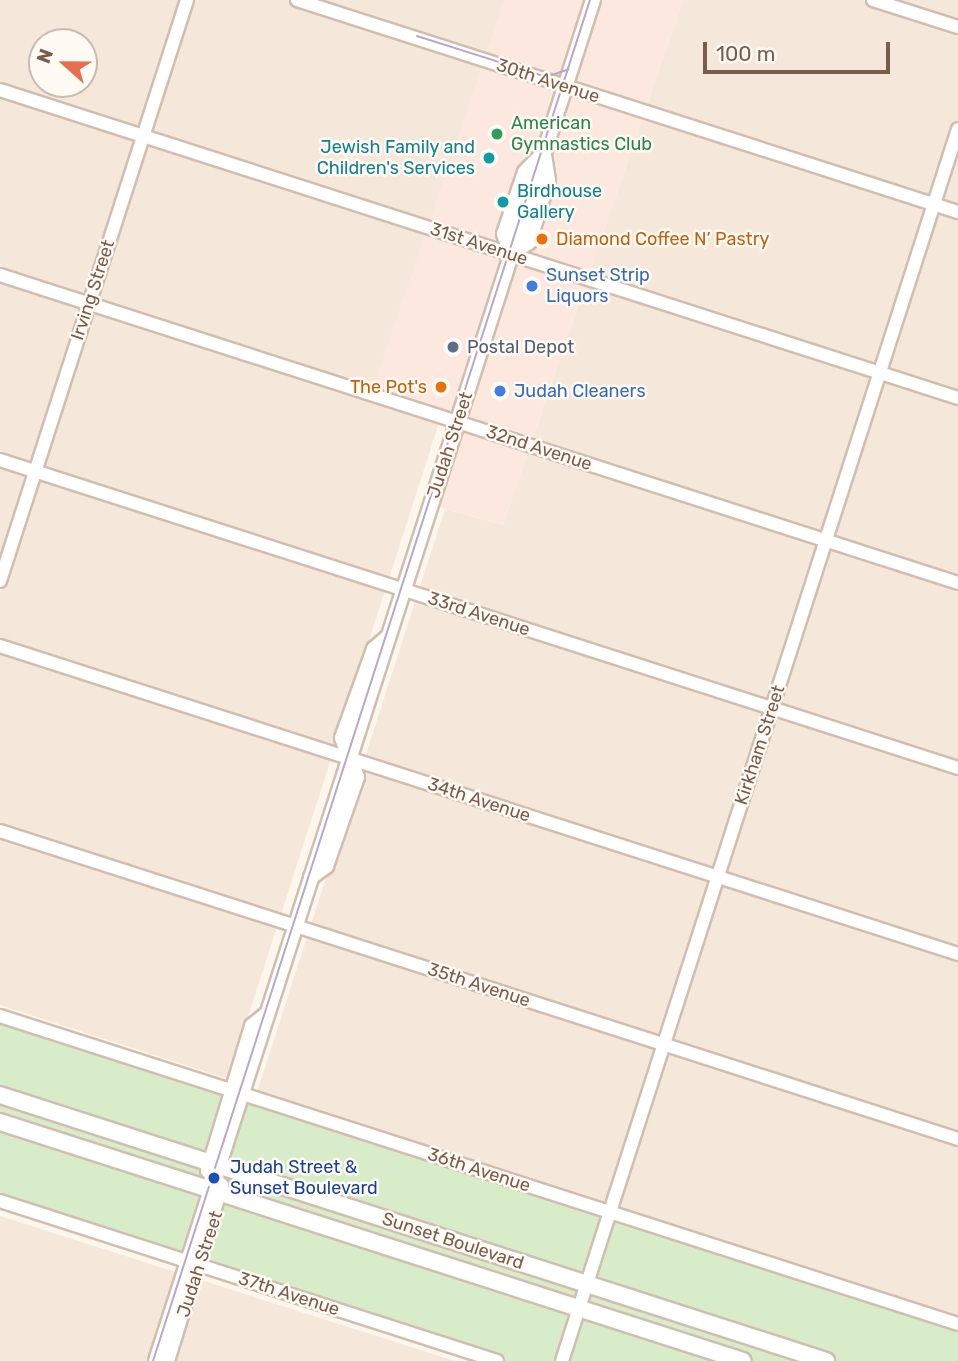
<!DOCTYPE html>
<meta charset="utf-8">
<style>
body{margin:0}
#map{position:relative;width:958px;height:1361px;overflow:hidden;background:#fdf6ec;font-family:Rubik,sans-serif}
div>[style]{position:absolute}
.residential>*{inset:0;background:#f5e8da}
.commercial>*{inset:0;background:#fde8e0}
.green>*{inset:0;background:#d8ecc9}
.roads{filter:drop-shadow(2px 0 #d1beb0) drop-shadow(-2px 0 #d1beb0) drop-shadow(0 2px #d1beb0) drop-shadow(0 -2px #d1beb0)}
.minor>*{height:12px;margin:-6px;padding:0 6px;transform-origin:6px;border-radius:6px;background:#fff}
.tertiary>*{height:14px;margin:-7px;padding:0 7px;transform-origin:7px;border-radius:7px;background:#fff}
.secondary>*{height:16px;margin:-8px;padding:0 8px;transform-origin:8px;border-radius:8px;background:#fff}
.tram>*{height:2px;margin:-1px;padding:0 1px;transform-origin:1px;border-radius:1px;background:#b9a8c9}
.dots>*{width:19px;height:19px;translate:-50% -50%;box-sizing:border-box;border:4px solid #fffaf3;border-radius:50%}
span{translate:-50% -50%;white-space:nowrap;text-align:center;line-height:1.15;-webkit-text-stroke:5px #fffaf3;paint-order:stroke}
.street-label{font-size:18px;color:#7a5c4d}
.leisure-label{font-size:18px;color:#27864d}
.left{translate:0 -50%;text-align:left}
.culture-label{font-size:18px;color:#0d838f}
.right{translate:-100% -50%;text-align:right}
.food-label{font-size:18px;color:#c56008}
.shop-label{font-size:18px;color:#366cbe}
.service-label{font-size:18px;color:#4e5e75}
.transit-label{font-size:18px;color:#164399}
.north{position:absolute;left:28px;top:28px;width:70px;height:70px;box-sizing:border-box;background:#fffaf3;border:2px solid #cabbb1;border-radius:50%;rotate:291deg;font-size:19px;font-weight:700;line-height:28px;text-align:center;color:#7a5c4d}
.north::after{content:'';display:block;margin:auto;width:24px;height:32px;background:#e76f51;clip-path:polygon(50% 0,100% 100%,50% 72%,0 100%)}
.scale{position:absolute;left:703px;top:42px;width:187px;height:32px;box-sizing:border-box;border:4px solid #7a5c4d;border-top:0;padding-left:9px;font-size:21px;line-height:24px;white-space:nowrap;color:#7a5c4d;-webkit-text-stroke:5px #fffaf3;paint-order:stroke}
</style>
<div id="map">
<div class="residential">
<div style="clip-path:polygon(evenodd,0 0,575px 0,228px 1079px,0 1005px,0 0,42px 42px,84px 42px,84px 84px,42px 84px,42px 42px)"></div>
<div style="clip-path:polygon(683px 0,958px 0,958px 1316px,257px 1092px,445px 509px,503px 525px)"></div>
<div style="clip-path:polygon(0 1216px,455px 1361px,0 1361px)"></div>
</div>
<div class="commercial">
<div style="clip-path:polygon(504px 0,683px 0,503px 525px,431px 505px,457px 422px,371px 395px)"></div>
</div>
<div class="green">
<div style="clip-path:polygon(0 1017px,958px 1324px,958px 1361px,497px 1361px,0 1201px)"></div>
</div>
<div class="roads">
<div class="minor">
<div style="left:297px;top:0;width:694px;rotate:17.78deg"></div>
<div style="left:873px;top:0;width:89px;rotate:17.6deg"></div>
<div style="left:0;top:90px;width:1006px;rotate:17.82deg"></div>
<div style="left:0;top:275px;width:1006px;rotate:17.82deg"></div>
<div style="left:0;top:460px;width:1006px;rotate:17.82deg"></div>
<div style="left:0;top:581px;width:610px;rotate:-72.16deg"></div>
<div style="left:0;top:646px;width:1006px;rotate:17.82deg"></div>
<div style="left:0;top:831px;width:1006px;rotate:17.82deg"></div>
<div style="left:0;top:1016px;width:1006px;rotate:17.82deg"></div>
<div style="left:0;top:1201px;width:522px;rotate:17.85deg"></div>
<div style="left:562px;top:1361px;width:1294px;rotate:-72.18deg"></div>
</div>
<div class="tertiary">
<div style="left:511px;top:254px;width:22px;rotate:-34deg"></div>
<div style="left:529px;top:242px;width:65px;rotate:-73deg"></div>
<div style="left:548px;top:180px;width:24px;rotate:-99deg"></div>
<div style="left:511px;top:254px;width:21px;rotate:-109deg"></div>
<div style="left:504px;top:234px;width:65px;rotate:-71.3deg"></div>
<div style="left:525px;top:172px;width:24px;rotate:-45deg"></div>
<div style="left:311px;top:877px;width:19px;rotate:-36deg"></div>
<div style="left:326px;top:866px;width:94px;rotate:-70.8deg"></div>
<div style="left:357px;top:777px;width:42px;rotate:-111deg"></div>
<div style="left:342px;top:738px;width:95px;rotate:-70.2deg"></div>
<div style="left:374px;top:649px;width:18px;rotate:-41deg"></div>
<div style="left:208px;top:1171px;width:152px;rotate:-73.1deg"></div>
<div style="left:252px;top:1026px;width:19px;rotate:-39deg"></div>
<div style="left:156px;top:1361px;width:1429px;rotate:-72.2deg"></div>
<div style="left:167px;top:1361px;width:184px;rotate:-72.9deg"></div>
</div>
<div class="secondary">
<div style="left:0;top:1095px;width:868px;rotate:17.85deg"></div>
<div style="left:0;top:1122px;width:780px;rotate:17.83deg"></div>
</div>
</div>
<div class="tram">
<div style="left:417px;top:36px;width:135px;rotate:17.6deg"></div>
<div style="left:546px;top:77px;width:24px;rotate:-19deg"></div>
<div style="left:153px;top:1361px;width:1429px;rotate:-72.2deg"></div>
</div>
<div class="dots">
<div style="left:497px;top:134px;background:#2e9e5b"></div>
<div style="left:489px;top:158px;background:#0f9aa8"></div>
<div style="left:503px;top:202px;background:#0f9aa8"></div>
<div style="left:542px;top:239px;background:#e8710a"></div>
<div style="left:532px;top:286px;background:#3f7fe0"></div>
<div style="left:453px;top:347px;background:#5c6f8a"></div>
<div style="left:441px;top:387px;background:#e8710a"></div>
<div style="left:500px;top:391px;background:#3f7fe0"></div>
<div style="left:214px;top:1178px;background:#1a4fb4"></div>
</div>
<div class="street-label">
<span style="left:548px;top:81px;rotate:18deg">30th Avenue</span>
<span style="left:479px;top:244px;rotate:18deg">31st Avenue</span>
<span style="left:93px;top:290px;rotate:-72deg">Irving Street</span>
<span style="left:450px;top:445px;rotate:-72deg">Judah Street</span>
<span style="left:539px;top:448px;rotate:18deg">32nd Avenue</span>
<span style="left:479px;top:614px;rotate:18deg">33rd Avenue</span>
<span style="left:760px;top:745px;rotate:-72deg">Kirkham Street</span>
<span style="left:479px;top:800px;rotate:18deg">34th Avenue</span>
<span style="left:479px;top:985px;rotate:18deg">35th Avenue</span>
<span style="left:479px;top:1170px;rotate:18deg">36th Avenue</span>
<span style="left:453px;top:1241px;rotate:18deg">Sunset Boulevard</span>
<span style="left:200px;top:1264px;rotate:-72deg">Judah Street</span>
<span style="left:289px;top:1294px;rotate:18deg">37th Avenue</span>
</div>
<div class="leisure-label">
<span class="left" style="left:511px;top:134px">American<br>Gymnastics Club</span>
</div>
<div class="culture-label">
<span class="right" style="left:475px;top:158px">Jewish Family and<br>Children's Services</span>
<span class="left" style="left:517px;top:202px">Birdhouse<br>Gallery</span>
</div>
<div class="food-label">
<span class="left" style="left:556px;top:239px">Diamond Coffee N’ Pastry</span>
<span class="right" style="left:427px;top:387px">The Pot's</span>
</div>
<div class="shop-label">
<span class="left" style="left:546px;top:286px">Sunset Strip<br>Liquors</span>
<span class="left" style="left:514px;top:391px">Judah Cleaners</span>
</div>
<div class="service-label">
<span class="left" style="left:467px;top:347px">Postal Depot</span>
</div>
<div class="transit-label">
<span class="left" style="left:230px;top:1178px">Judah Street &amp;<br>Sunset Boulevard</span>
</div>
<div class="north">N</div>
<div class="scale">100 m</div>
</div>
